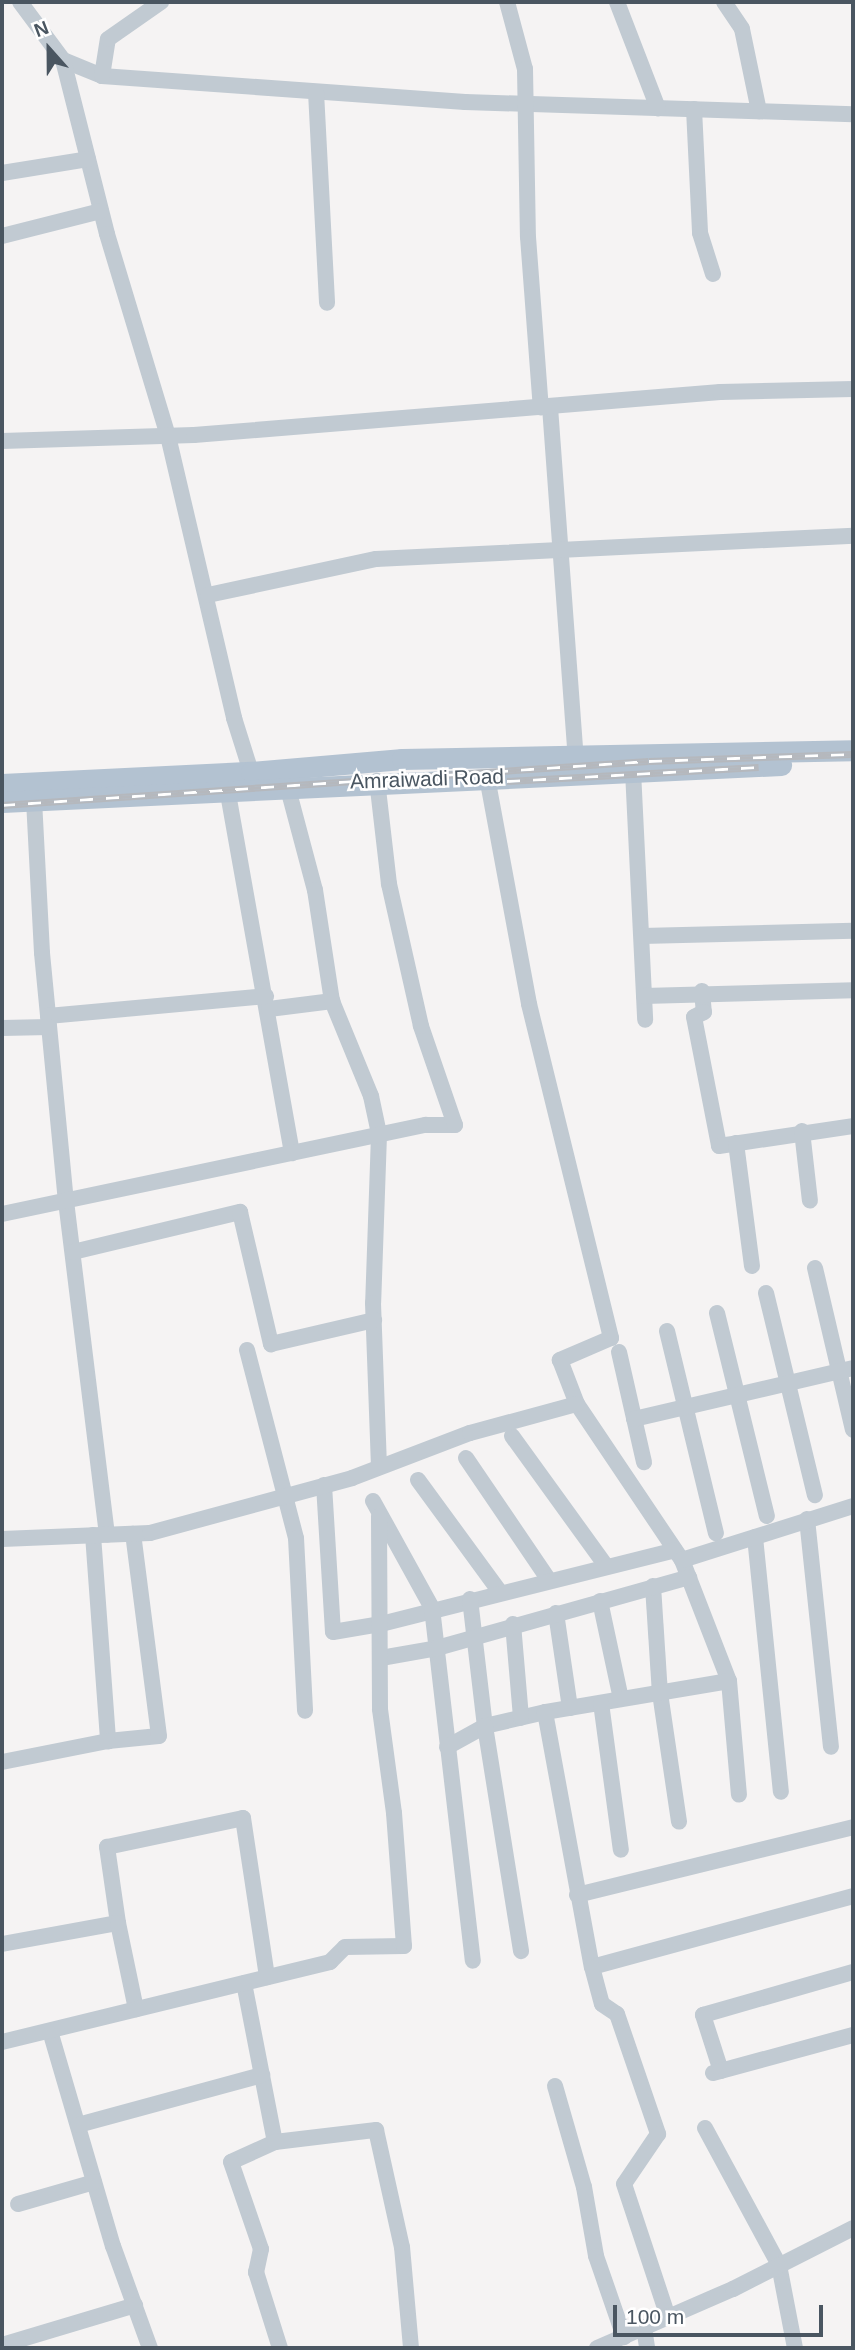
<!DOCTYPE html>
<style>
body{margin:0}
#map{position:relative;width:855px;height:2350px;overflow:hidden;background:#f5f3f3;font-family:Helvetica,sans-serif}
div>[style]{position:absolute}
.minor>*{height:16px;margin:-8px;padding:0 8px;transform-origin:8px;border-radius:8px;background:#c1cad2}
.major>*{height:21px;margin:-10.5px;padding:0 10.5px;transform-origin:10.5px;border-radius:10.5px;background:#b3c2d1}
.rail>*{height:7px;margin-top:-3.5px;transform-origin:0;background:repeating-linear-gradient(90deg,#fff 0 13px,#b5b8bd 0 26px);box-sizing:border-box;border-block:2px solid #b5b8bd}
span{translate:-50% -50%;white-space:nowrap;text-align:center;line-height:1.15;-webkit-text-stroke:5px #fff;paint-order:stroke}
.street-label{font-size:21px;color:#4a5661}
.frame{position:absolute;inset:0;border:4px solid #4a5661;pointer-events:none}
.north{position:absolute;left:14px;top:14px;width:70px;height:70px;-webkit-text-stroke:5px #fff;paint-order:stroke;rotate:339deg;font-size:19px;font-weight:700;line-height:28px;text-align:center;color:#4a5661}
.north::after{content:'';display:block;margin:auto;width:24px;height:32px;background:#4a5661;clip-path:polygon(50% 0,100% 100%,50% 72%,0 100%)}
.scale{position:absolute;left:613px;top:2305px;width:210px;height:32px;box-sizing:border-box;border:4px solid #4a5661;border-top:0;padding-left:9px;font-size:21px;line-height:24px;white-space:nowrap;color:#4a5661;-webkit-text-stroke:5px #fff;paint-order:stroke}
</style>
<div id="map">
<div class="minor">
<div style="left:20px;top:2px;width:72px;rotate:53.4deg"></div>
<div style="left:63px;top:60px;width:42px;rotate:22.3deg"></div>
<div style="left:102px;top:76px;width:364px;rotate:4.1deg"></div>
<div style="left:465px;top:102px;width:388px;rotate:1.8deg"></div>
<div style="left:507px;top:2px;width:69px;rotate:75deg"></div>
<div style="left:525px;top:69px;width:168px;rotate:89deg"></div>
<div style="left:528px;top:237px;width:171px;rotate:85.7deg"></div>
<div style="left:617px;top:2px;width:114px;rotate:68.9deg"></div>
<div style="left:724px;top:2px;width:32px;rotate:56deg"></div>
<div style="left:742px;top:29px;width:84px;rotate:78.3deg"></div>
<div style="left:63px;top:60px;width:179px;rotate:75.8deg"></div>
<div style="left:107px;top:234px;width:211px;rotate:73.2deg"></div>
<div style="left:168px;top:436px;width:290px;rotate:76.8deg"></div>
<div style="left:234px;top:718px;width:57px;rotate:72.5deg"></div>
<div style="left:102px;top:76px;width:37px;rotate:-81deg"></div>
<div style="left:108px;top:39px;width:65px;rotate:-34.9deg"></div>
<div style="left:316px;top:92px;width:211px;rotate:87deg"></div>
<div style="left:694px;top:109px;width:124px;rotate:87.2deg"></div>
<div style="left:700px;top:233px;width:43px;rotate:72.4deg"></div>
<div style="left:2px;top:173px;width:87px;rotate:-9.2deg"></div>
<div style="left:2px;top:236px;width:102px;rotate:-14.2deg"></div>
<div style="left:550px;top:407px;width:358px;rotate:85.8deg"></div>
<div style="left:2px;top:441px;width:192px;rotate:-1.8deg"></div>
<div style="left:194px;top:435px;width:528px;rotate:-4.67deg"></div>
<div style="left:720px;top:392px;width:133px;rotate:-1.3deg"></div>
<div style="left:208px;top:595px;width:172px;rotate:-12.1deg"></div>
<div style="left:376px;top:559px;width:478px;rotate:-2.8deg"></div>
<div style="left:633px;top:771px;width:249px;rotate:87.2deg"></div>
<div style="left:487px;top:777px;width:231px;rotate:79.5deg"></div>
<div style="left:529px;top:1004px;width:344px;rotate:76.2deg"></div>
<div style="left:611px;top:1338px;width:56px;rotate:156.7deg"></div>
<div style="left:560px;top:1360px;width:47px;rotate:68.9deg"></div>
<div style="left:577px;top:1404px;width:188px;rotate:56.1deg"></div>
<div style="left:682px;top:1560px;width:130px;rotate:68.8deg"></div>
<div style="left:729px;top:1681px;width:114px;rotate:85deg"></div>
<div style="left:287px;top:785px;width:109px;rotate:75.1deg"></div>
<div style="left:315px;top:890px;width:112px;rotate:81.3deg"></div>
<div style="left:227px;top:788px;width:371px;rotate:79.9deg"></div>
<div style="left:34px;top:800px;width:153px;rotate:87deg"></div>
<div style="left:42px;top:953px;width:249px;rotate:84.5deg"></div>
<div style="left:66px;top:1201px;width:336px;rotate:83deg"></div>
<div style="left:642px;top:936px;width:211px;rotate:-1.4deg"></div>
<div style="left:702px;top:991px;width:21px;rotate:85deg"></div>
<div style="left:704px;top:1012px;width:11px;rotate:153deg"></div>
<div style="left:694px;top:1017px;width:131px;rotate:79deg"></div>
<div style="left:719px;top:1146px;width:135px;rotate:-8.5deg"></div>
<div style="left:644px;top:996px;width:209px;rotate:-1.6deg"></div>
<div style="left:269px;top:1009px;width:64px;rotate:-7.2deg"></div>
<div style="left:332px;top:1001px;width:103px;rotate:67.7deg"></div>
<div style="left:371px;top:1096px;width:40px;rotate:78deg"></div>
<div style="left:379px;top:1135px;width:168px;rotate:92deg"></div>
<div style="left:373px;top:1303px;width:164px;rotate:87.9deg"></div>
<div style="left:48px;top:1016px;width:219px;rotate:-5.2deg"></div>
<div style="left:2px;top:1028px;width:47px;rotate:-1.2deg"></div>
<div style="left:802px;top:1131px;width:70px;rotate:83.5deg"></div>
<div style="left:736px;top:1143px;width:124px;rotate:82.6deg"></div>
<div style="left:2px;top:1214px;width:433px;rotate:-11.9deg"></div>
<div style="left:426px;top:1125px;width:29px"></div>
<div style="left:455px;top:1125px;width:105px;rotate:-109deg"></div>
<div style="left:421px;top:1026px;width:146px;rotate:-102.7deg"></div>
<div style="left:389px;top:884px;width:104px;rotate:-96.6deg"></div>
<div style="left:73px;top:1252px;width:172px;rotate:-13.5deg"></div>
<div style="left:240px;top:1212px;width:136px;rotate:76.8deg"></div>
<div style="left:271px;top:1344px;width:106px;rotate:-13.1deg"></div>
<div style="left:815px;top:1268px;width:166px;rotate:76.8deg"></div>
<div style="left:766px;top:1293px;width:208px;rotate:76.4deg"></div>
<div style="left:717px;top:1313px;width:209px;rotate:76.2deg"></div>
<div style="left:667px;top:1331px;width:208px;rotate:76.4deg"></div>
<div style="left:247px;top:1350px;width:194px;rotate:75.4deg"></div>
<div style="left:296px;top:1538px;width:173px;rotate:87deg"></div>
<div style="left:619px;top:1352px;width:113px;rotate:77.2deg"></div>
<div style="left:634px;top:1419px;width:225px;rotate:-13.1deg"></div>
<div style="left:512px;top:1436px;width:160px;rotate:54.1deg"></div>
<div style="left:466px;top:1458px;width:148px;rotate:55.8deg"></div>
<div style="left:418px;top:1480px;width:139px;rotate:53.8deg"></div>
<div style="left:324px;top:1485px;width:147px;rotate:86.5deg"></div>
<div style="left:333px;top:1632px;width:49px;rotate:-9.5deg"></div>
<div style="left:381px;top:1624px;width:303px;rotate:-14.1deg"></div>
<div style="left:373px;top:1501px;width:122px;rotate:61.1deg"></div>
<div style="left:432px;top:1608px;width:355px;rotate:83.4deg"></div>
<div style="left:807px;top:1519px;width:229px;rotate:84deg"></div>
<div style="left:93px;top:1535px;width:207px;rotate:85.8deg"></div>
<div style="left:108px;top:1741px;width:51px;rotate:-5.6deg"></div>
<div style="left:159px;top:1736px;width:204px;rotate:-97.3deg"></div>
<div style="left:755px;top:1537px;width:256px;rotate:84.2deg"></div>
<div style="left:2px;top:1539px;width:148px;rotate:-2.3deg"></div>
<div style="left:150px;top:1533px;width:209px;rotate:-15.2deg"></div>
<div style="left:352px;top:1478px;width:126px;rotate:-20.9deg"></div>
<div style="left:470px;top:1433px;width:111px;rotate:-15.2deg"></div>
<div style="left:682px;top:1560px;width:179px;rotate:-17.5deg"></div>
<div style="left:653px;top:1586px;width:107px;rotate:86.3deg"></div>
<div style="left:660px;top:1693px;width:130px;rotate:81.6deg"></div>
<div style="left:470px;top:1599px;width:128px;rotate:83.3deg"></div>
<div style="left:485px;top:1726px;width:62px;rotate:-13.1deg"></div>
<div style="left:600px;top:1601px;width:100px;rotate:77.9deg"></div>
<div style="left:556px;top:1613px;width:96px;rotate:81.6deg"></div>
<div style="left:513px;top:1624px;width:94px;rotate:85.1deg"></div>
<div style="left:381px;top:1658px;width:57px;rotate:-10.1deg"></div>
<div style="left:437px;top:1648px;width:262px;rotate:-15.7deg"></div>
<div style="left:729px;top:1681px;width:187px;rotate:170.4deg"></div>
<div style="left:545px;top:1712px;width:259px;rotate:79.6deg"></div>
<div style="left:592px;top:1967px;width:270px;rotate:-15.2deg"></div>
<div style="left:601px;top:1703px;width:148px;rotate:82.3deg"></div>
<div style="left:447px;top:1747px;width:43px;rotate:-28.9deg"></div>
<div style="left:485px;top:1726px;width:228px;rotate:80.9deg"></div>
<div style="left:2px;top:1762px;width:108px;rotate:-11.2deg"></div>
<div style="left:577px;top:1895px;width:284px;rotate:-13.8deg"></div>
<div style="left:118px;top:1923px;width:77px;rotate:-98.2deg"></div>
<div style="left:107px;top:1847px;width:139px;rotate:-12deg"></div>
<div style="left:243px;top:1818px;width:161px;rotate:81.4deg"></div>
<div style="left:2px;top:1944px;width:118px;rotate:-10.3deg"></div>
<div style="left:118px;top:1923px;width:88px;rotate:78.2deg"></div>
<div style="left:592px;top:1967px;width:38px;rotate:75deg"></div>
<div style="left:602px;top:2004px;width:18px;rotate:34deg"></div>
<div style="left:617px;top:2014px;width:127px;rotate:71.1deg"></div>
<div style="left:658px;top:2134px;width:60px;rotate:124.2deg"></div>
<div style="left:624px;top:2184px;width:140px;rotate:71.7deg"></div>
<div style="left:244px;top:1983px;width:162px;rotate:79deg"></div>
<div style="left:275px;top:2142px;width:48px;rotate:155.6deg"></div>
<div style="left:231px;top:2162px;width:92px;rotate:71deg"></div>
<div style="left:261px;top:2249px;width:24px;rotate:102deg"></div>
<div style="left:256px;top:2272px;width:80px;rotate:72.5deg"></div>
<div style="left:50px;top:2031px;width:224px;rotate:73.7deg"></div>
<div style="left:113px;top:2246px;width:109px;rotate:70.1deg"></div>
<div style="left:2px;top:2042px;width:338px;rotate:-13.7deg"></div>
<div style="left:330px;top:1962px;width:21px;rotate:-45deg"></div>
<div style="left:345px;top:1947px;width:59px;rotate:-1deg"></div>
<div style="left:404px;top:1946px;width:133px;rotate:-94.3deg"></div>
<div style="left:394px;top:1813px;width:105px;rotate:-97.7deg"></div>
<div style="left:380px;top:1709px;width:193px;rotate:-90.3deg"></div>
<div style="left:721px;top:2071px;width:59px;rotate:-107.8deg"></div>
<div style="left:703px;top:2015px;width:156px;rotate:-16deg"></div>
<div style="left:713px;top:2073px;width:145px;rotate:-15.2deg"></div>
<div style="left:555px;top:2086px;width:105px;rotate:74deg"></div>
<div style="left:584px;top:2187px;width:70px;rotate:80.1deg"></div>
<div style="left:596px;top:2256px;width:86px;rotate:70.9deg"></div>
<div style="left:78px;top:2125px;width:191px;rotate:-15.2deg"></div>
<div style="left:705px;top:2128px;width:156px;rotate:61.6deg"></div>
<div style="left:779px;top:2265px;width:85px;rotate:79.1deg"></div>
<div style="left:275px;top:2142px;width:102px;rotate:-6.8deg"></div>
<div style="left:376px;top:2130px;width:120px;rotate:77.5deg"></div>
<div style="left:402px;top:2247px;width:101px;rotate:84.9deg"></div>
<div style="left:18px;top:2204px;width:79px;rotate:-16.1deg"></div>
<div style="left:644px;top:2328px;width:20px;rotate:81deg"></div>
<div style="left:2px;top:2345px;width:139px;rotate:-16.7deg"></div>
<div style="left:597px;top:2348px;width:148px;rotate:-23.5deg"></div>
<div style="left:733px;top:2289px;width:135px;rotate:-26.9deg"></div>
</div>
<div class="major">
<div style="left:2px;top:784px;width:249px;rotate:-2.8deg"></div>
<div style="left:251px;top:772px;width:152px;rotate:-4.9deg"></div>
<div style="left:402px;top:759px;width:451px;rotate:-1.1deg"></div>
<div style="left:2px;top:802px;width:780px;rotate:-2.72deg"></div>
</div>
<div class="rail">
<div style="left:507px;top:781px;width:252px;rotate:-3.2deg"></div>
<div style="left:2px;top:805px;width:648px;rotate:-3.89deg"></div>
<div style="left:649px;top:761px;width:204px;rotate:-2deg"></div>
</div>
<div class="street-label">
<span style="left:427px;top:779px;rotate:-2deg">Amraiwadi Road</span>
</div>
<div class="frame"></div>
<div class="north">N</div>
<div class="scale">100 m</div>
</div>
